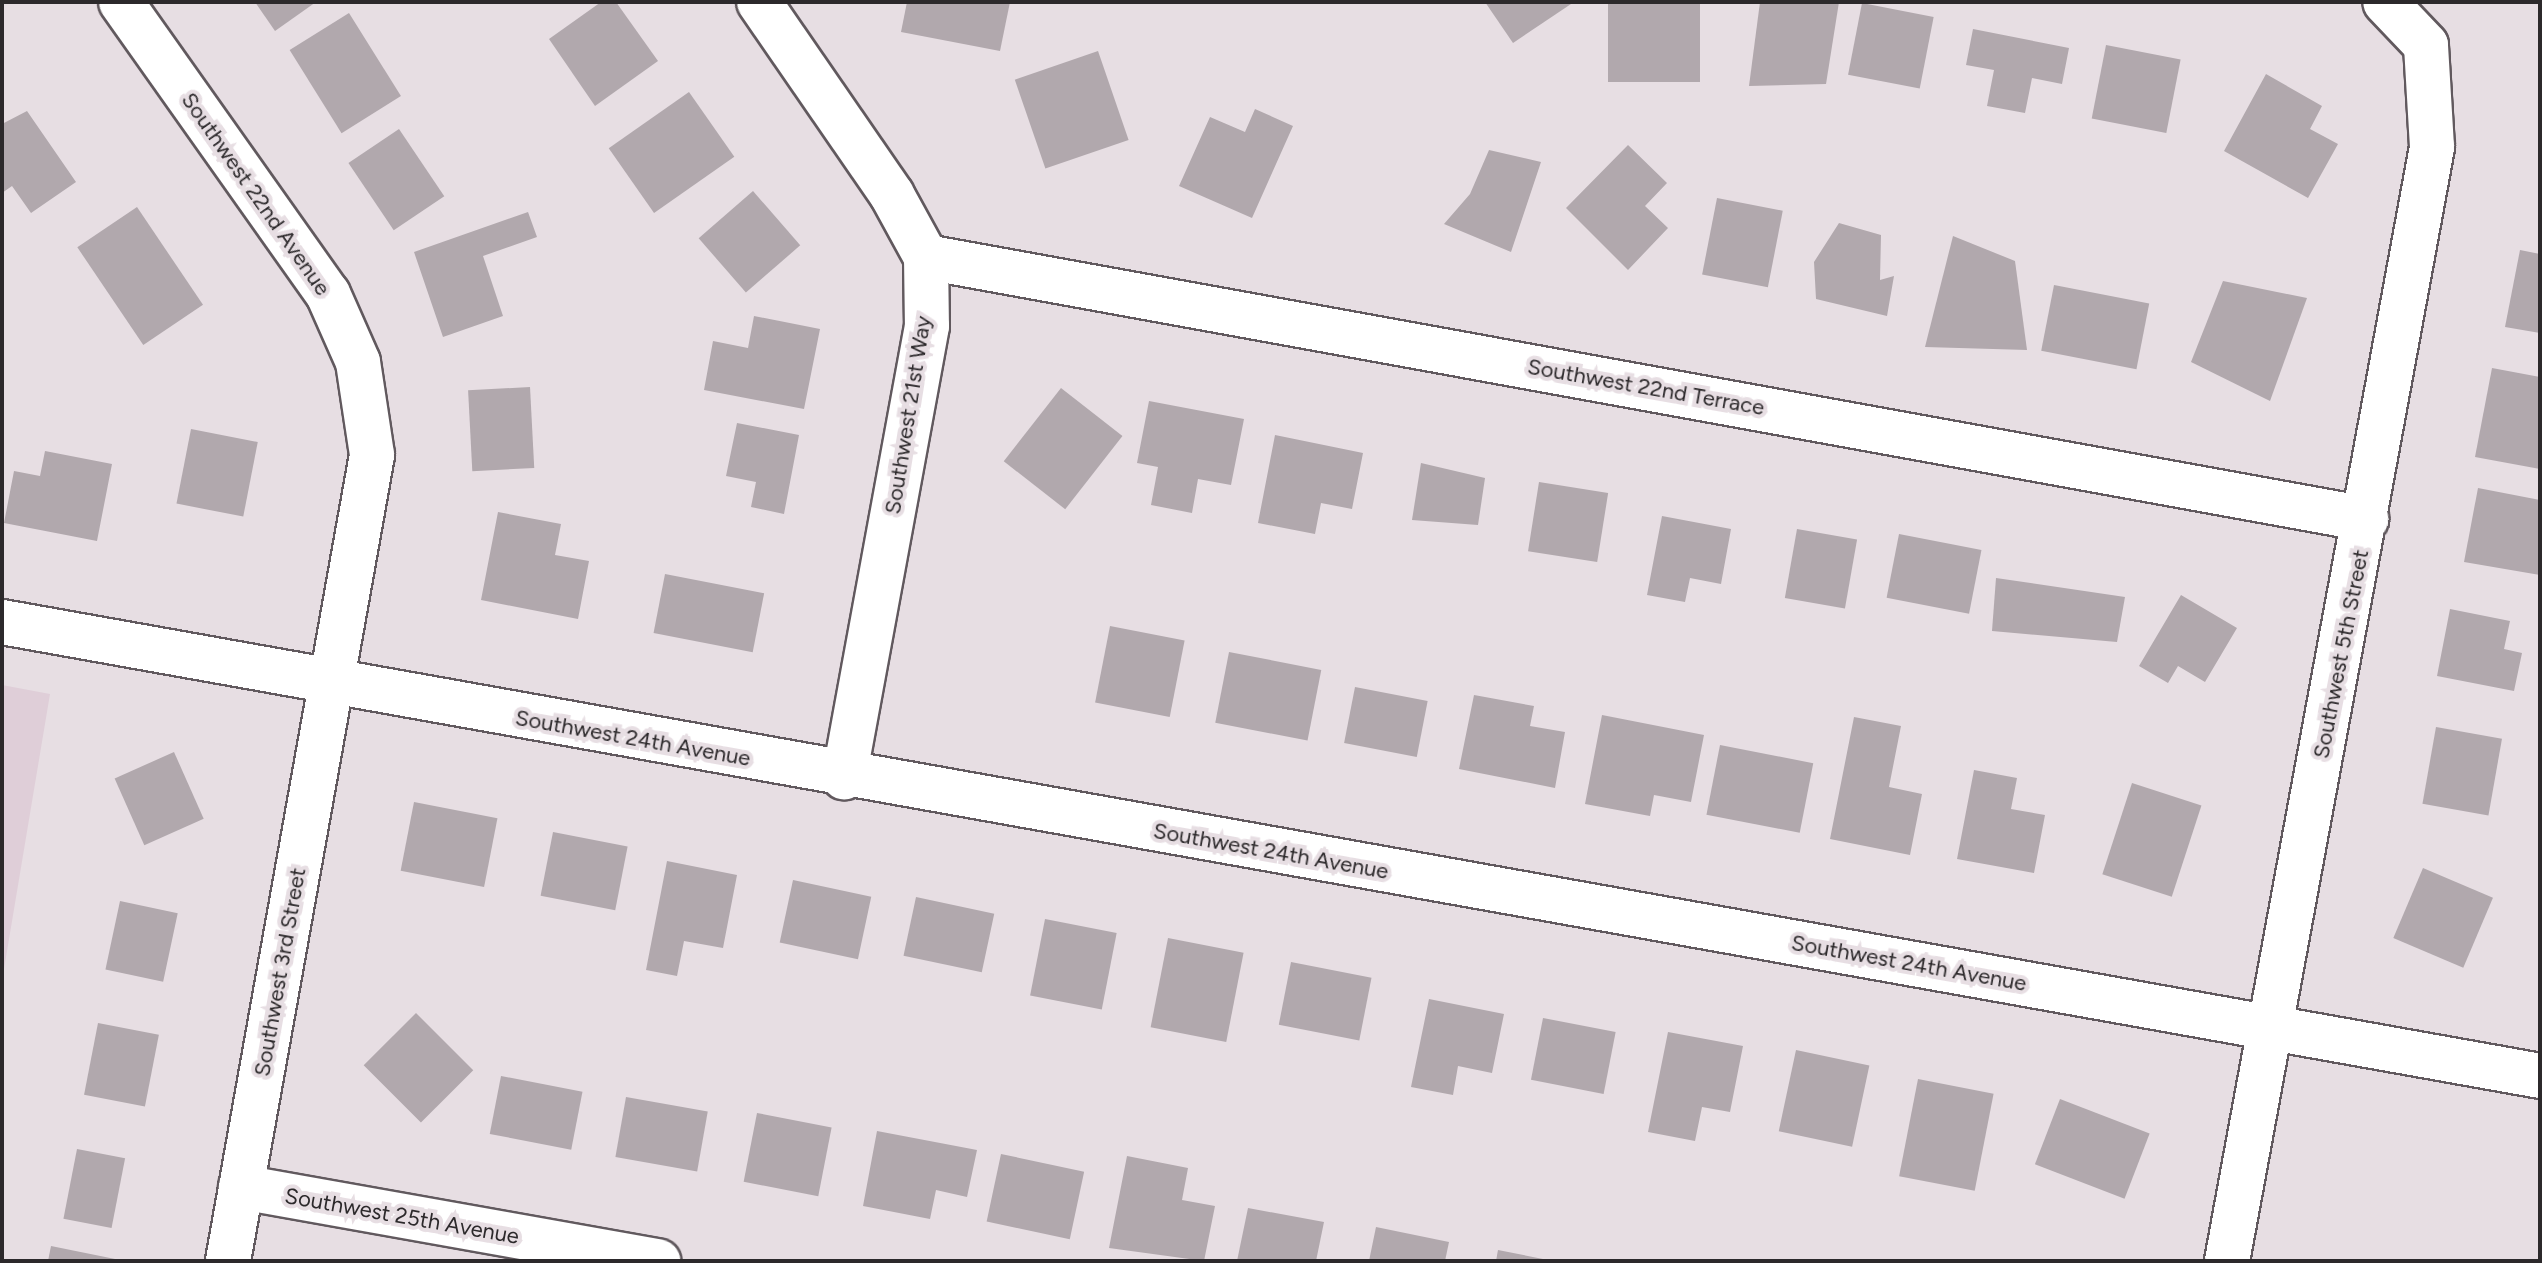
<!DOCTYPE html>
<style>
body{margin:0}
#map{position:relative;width:2542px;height:1263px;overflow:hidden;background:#e7dee3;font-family:Figtree,sans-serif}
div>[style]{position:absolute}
.built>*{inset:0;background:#dfced8}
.building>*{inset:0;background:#b1a8ad;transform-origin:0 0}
.roads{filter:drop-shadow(2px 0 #61595e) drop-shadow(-2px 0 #61595e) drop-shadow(0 2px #61595e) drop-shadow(0 -2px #61595e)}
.street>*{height:44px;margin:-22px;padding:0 22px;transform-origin:22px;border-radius:22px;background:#fff}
span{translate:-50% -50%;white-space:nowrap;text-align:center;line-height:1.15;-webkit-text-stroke:8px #e7dee3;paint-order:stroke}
.street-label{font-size:22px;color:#2c292b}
.frame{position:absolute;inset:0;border:4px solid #2c292b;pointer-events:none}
</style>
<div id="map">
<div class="built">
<div style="clip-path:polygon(2px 685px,50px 694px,2px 981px)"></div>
</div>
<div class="building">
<div style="clip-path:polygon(255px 2px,316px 2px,275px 31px)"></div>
<div style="clip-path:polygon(601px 2px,616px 2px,658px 61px,595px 106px,549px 39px)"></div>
<div style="clip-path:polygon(907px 2px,1010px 2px,1000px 51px,901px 32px)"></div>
<div style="clip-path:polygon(1485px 2px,1574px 2px,1513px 43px)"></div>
<div style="left:1608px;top:2px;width:92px;height:80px"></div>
<div style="clip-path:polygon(1760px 2px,1839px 2px,1826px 84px,1749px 86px)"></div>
<div style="left:1862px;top:3px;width:73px;height:73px;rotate:11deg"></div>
<div style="left:349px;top:13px;width:98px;height:70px;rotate:58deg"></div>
<div style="clip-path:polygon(1973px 29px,2069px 48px,2062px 84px,2032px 78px,2025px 113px,1987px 106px,1994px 70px,1966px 65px)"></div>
<div style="left:2106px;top:45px;width:76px;height:75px;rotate:11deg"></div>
<div style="left:1098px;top:51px;width:94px;height:88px;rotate:71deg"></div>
<div style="clip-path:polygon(2266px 74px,2322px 106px,2310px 129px,2338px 144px,2308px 198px,2224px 151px)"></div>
<div style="left:689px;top:92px;width:79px;height:98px;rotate:55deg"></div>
<div style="clip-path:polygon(1255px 109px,1293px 126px,1252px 218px,1179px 186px,1210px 117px,1245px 132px)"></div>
<div style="clip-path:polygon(27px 111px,76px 182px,31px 213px,12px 186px,2px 193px,2px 124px)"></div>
<div style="left:399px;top:129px;width:81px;height:61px;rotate:56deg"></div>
<div style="clip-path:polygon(1628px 145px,1667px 183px,1645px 206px,1668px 228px,1628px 270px,1566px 208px)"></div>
<div style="clip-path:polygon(1489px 150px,1541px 162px,1511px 252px,1444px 224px,1470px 194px)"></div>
<div style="left:753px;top:191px;width:72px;height:72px;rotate:49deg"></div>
<div style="left:1717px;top:198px;width:67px;height:78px;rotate:11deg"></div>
<div style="left:137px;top:207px;width:118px;height:72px;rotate:56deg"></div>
<div style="clip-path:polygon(528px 212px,537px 237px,483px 256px,503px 316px,443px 337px,414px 252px)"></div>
<div style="clip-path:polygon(1839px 223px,1881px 235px,1880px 280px,1894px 276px,1887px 316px,1816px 299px,1814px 262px)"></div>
<div style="clip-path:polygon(1953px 236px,2015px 261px,2027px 350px,1925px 347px)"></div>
<div style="clip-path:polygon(2520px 250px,2540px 254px,2540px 333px,2505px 327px)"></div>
<div style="clip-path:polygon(2223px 281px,2307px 298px,2270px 401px,2191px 362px)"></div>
<div style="left:2054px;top:285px;width:97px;height:67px;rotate:11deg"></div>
<div style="clip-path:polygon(754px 316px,820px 329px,804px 409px,704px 390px,713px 341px,748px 348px)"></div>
<div style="clip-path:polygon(2492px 368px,2540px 377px,2540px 469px,2475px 457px)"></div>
<div style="left:530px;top:387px;width:81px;height:62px;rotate:87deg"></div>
<div style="left:1061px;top:388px;width:78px;height:93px;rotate:38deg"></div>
<div style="clip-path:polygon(1149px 401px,1244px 419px,1231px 485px,1198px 479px,1192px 513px,1151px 505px,1158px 467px,1137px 463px)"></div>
<div style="clip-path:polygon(737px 423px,799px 435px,784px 514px,751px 507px,756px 482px,726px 476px)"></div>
<div style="left:191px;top:429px;width:68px;height:76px;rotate:11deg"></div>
<div style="clip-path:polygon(1275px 435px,1363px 453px,1352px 509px,1321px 503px,1315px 534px,1258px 523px)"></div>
<div style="clip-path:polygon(45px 451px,112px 464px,97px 541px,4px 523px,14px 471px,40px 476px)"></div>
<div style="clip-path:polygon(1421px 463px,1485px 478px,1478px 525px,1412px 520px)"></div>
<div style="left:1539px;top:482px;width:70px;height:70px;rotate:9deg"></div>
<div style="clip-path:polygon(2478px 488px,2540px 500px,2540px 575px,2464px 562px)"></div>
<div style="clip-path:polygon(498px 512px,561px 524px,555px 555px,589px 561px,578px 619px,481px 600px)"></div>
<div style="clip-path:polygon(1662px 516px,1731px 529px,1721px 584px,1690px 578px,1685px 602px,1647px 595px)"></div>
<div style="left:1797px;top:529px;width:61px;height:70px;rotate:10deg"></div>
<div style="left:1899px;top:534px;width:84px;height:65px;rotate:11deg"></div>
<div style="left:665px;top:574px;width:101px;height:60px;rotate:11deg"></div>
<div style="clip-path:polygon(1996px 578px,2125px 597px,2117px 642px,1992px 631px)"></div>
<div style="clip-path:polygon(2181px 595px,2237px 628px,2205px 682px,2178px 666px,2168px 683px,2139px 666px)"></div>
<div style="clip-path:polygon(2450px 609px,2510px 621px,2504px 649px,2522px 653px,2514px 691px,2437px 676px)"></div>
<div style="left:1110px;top:626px;width:76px;height:78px;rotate:11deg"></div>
<div style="left:1229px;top:652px;width:94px;height:72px;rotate:11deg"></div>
<div style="left:1355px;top:687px;width:74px;height:57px;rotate:11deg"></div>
<div style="clip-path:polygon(1474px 695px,1534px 706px,1530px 726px,1565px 732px,1555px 788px,1459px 769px)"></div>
<div style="clip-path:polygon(1602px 715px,1704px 735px,1691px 802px,1654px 795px,1650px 816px,1585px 804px)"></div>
<div style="clip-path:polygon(1854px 717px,1901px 726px,1889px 787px,1922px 794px,1910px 855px,1830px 839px)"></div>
<div style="left:2436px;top:727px;width:67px;height:78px;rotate:10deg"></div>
<div style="left:1720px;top:745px;width:95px;height:71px;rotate:11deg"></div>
<div style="left:174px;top:752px;width:73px;height:65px;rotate:66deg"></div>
<div style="clip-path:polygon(1974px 770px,2017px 778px,2011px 809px,2045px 815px,2034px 873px,1957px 859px)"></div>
<div style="left:2132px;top:783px;width:73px;height:96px;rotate:18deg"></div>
<div style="left:414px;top:802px;width:85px;height:70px;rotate:11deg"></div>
<div style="left:553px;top:832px;width:76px;height:65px;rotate:11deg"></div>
<div style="clip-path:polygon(667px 861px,737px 875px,723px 948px,684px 941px,677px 976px,646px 970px)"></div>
<div style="left:2423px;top:868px;width:76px;height:76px;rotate:23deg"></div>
<div style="left:793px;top:880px;width:80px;height:64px;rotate:12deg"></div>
<div style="left:916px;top:897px;width:80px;height:60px;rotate:12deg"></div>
<div style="left:120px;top:901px;width:59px;height:70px;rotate:12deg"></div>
<div style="left:1045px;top:919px;width:73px;height:78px;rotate:11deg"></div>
<div style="left:1168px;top:938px;width:77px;height:91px;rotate:11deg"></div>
<div style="left:1291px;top:962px;width:82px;height:64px;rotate:11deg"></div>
<div style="clip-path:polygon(1429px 999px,1504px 1014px,1492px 1073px,1458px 1066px,1453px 1095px,1411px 1087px)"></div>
<div style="left:416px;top:1013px;width:81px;height:74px;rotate:45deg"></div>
<div style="left:1543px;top:1018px;width:74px;height:63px;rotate:11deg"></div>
<div style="left:98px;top:1023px;width:62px;height:73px;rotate:11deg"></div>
<div style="clip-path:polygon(1668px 1032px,1743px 1046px,1730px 1112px,1702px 1107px,1695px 1141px,1648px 1132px)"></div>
<div style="left:1796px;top:1050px;width:75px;height:83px;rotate:12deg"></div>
<div style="left:501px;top:1076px;width:83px;height:59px;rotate:11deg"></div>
<div style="left:1918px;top:1079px;width:77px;height:99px;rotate:11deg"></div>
<div style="left:626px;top:1097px;width:83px;height:61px;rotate:10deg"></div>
<div style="left:2060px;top:1099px;width:96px;height:70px;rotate:21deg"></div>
<div style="left:757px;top:1113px;width:76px;height:70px;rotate:11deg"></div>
<div style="clip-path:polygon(877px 1131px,977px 1150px,967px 1197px,936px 1190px,930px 1219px,863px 1206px)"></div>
<div style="left:77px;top:1149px;width:49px;height:71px;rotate:11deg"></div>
<div style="left:1001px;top:1154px;width:85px;height:69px;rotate:12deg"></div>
<div style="clip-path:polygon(1127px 1156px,1188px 1168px,1182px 1200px,1215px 1206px,1204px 1261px,1109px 1248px)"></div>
<div style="clip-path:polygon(1248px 1208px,1324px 1222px,1316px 1261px,1237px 1261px)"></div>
<div style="clip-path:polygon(1376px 1227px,1449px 1242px,1445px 1261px,1369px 1261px)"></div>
<div style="clip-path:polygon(51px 1246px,120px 1260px,120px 1261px,48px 1261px)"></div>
<div style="clip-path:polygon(1498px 1250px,1548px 1260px,1547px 1261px,1496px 1261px)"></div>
</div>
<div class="roads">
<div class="street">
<div style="left:121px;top:2px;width:358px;rotate:54.7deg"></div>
<div style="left:328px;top:294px;width:74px;rotate:66.2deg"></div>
<div style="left:358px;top:362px;width:94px;rotate:81.4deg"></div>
<div style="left:372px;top:455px;width:819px;rotate:100.13deg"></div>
<div style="left:759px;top:2px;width:234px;rotate:55.4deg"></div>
<div style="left:892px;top:195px;width:71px;rotate:61.3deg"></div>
<div style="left:926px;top:257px;width:69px;rotate:89.2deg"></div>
<div style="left:927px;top:326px;width:459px;rotate:100.4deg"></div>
<div style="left:926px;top:257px;width:1464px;rotate:10.31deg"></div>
<div style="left:2px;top:622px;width:2578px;rotate:10.14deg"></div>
<div style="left:241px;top:1187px;width:424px;rotate:10.1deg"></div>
<div style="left:2227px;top:1261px;width:1133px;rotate:-79.57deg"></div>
<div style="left:2432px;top:147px;width:102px;rotate:-93.4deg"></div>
<div style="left:2426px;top:45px;width:59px;rotate:-133.6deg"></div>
</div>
</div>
<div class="street-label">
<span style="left:256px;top:194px;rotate:55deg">Southwest 22nd Avenue</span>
<span style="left:1646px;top:387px;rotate:10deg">Southwest 22nd Terrace</span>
<span style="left:908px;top:415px;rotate:-81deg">Southwest 21st Way</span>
<span style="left:2341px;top:654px;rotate:-79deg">Southwest 5th Street</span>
<span style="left:633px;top:738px;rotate:10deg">Southwest 24th Avenue</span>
<span style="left:1271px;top:851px;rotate:10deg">Southwest 24th Avenue</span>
<span style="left:1909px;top:963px;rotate:10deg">Southwest 24th Avenue</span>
<span style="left:280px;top:972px;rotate:-80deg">Southwest 3rd Street</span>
<span style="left:402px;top:1216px;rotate:10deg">Southwest 25th Avenue</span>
</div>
<div class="frame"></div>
</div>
